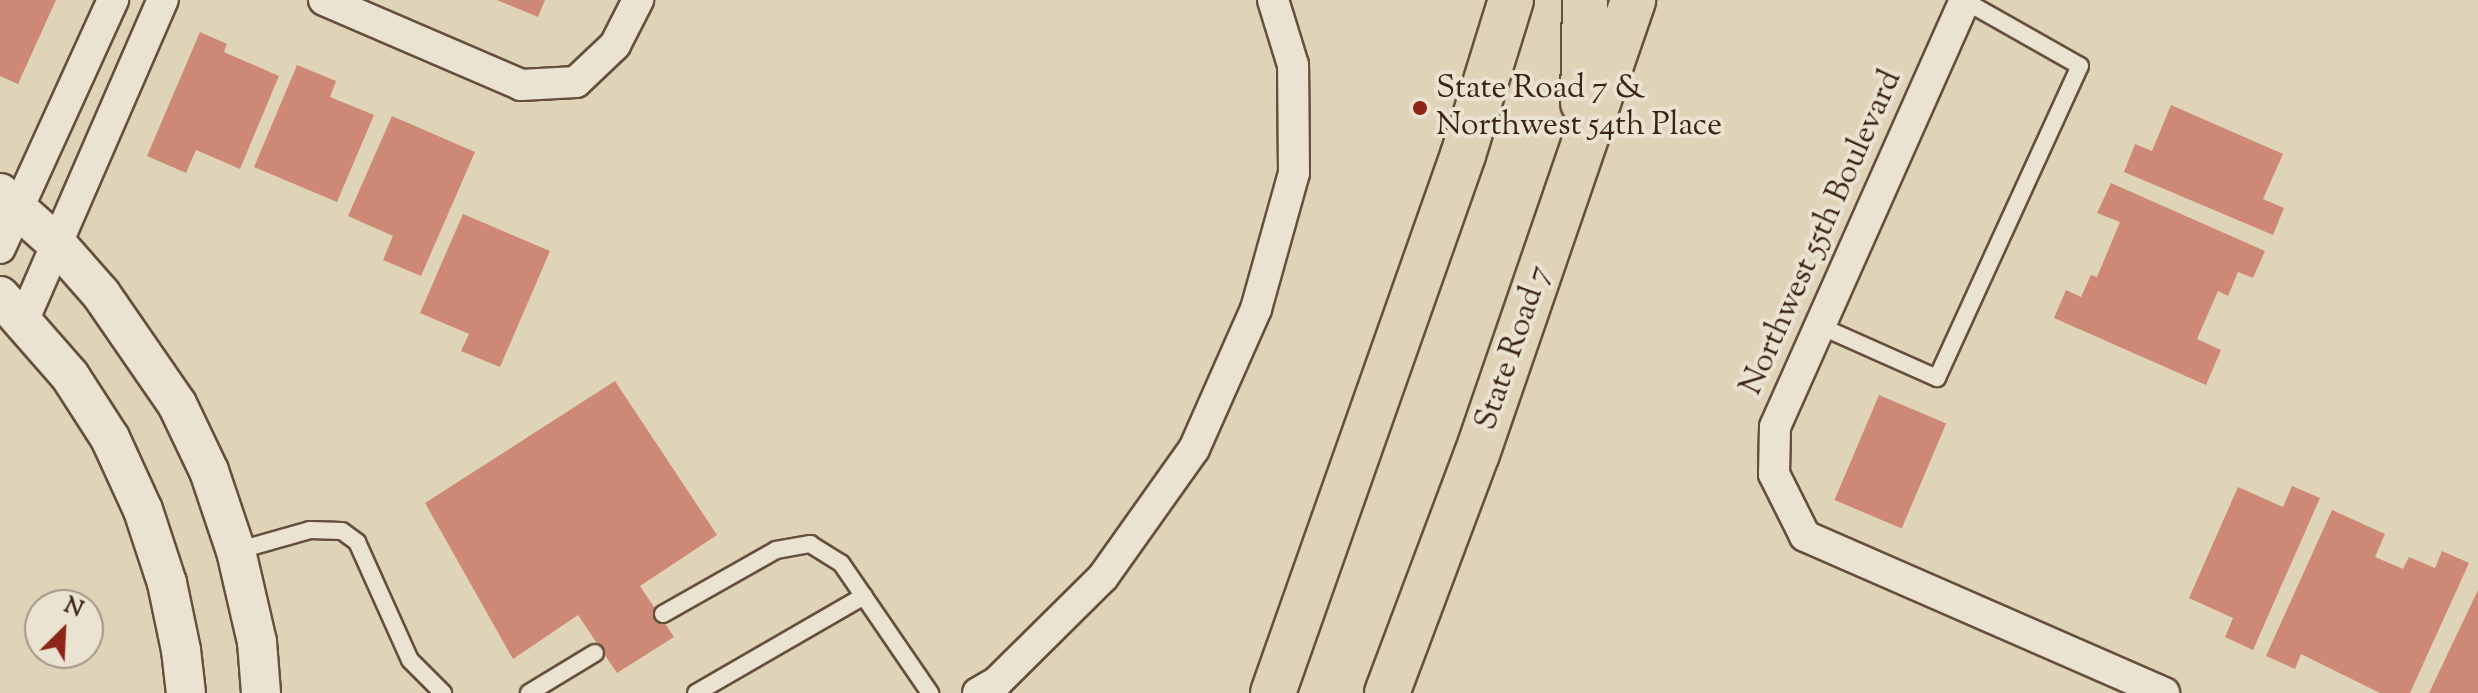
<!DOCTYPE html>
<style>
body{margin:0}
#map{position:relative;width:2478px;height:693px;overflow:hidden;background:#dfd4b8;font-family:"Sorts Mill Goudy",serif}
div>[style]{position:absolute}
.building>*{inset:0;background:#ce8976;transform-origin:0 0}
.roads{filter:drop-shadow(2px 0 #664f3c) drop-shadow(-2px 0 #664f3c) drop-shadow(0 2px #664f3c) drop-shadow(0 -2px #664f3c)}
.service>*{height:16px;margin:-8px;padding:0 8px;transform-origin:8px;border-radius:8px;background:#eae3d1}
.minor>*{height:30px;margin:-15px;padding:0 15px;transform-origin:15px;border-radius:15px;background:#eae3d1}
.tertiary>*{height:38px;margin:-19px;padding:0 19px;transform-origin:19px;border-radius:19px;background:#eae3d1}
.primary>*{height:44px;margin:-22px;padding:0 22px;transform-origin:22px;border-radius:22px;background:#dfd4b8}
.dots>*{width:22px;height:22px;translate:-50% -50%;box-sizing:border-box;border:4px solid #eae3d1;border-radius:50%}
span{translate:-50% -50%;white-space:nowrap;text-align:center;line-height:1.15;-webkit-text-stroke:8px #eae3d1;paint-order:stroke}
.poi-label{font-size:32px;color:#3d2313}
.left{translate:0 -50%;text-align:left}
.street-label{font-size:32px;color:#3d2313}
.north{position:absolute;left:24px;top:589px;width:80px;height:80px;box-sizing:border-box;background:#eae3d1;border:2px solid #a59685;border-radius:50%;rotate:24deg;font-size:22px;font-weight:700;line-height:32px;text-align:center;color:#3d2313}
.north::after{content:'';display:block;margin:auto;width:28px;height:36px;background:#8f2418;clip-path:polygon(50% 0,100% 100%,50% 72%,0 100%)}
</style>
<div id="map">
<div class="building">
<div style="clip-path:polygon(0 0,56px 0,18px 84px,0 76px)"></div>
<div style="clip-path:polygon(497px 0,545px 0,538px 17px)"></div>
<div style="clip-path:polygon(200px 32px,227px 44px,224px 52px,279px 76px,240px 169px,196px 150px,186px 173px,147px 156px)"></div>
<div style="clip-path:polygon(297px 65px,336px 81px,330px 97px,374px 115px,337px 202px,254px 167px)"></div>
<div style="clip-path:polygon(2171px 105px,2283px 154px,2263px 199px,2284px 208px,2273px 235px,2124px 172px,2135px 144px,2152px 151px)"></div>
<div style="clip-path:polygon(392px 116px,475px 152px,421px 276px,383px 260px,393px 236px,348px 216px)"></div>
<div style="clip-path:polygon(2111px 183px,2265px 251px,2253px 278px,2238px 272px,2228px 296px,2218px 291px,2197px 339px,2221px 350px,2206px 385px,2054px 318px,2066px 290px,2081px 297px,2091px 275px,2097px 277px,2120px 222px,2097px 213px)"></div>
<div style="clip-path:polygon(463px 214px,550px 251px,500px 367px,461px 351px,469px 334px,420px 313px)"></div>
<div style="clip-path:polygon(615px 381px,717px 535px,640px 586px,674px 637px,617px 673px,578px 615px,513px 659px,425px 503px)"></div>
<div style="left:1879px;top:395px;width:73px;height:114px;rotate:23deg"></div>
<div style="clip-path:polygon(2292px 486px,2320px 498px,2253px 650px,2225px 637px,2233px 618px,2189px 598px,2238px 487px,2283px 507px)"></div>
<div style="clip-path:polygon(2332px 510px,2385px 534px,2375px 557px,2403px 569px,2409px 557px,2435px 568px,2442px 551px,2469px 563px,2410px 693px,2380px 693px,2301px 654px,2295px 669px,2266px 656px)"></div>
<div style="clip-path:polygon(2478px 590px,2478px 693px,2429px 693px)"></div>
</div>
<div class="roads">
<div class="service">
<div style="left:1820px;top:326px;width:128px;rotate:24deg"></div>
<div style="left:1937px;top:378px;width:343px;rotate:-65.4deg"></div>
<div style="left:2080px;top:66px;width:132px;rotate:-150.5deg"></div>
<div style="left:236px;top:551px;width:77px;rotate:-15.8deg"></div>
<div style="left:310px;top:530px;width:32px;rotate:2deg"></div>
<div style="left:342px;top:531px;width:19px;rotate:36deg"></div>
<div style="left:357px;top:542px;width:129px;rotate:65.8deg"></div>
<div style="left:410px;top:660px;width:47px;rotate:45deg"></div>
<div style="left:663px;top:614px;width:130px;rotate:-29.5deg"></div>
<div style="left:776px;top:550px;width:35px;rotate:-10deg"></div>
<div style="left:810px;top:544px;width:36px;rotate:32deg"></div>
<div style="left:841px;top:563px;width:158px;rotate:55.6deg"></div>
<div style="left:529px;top:693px;width:77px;rotate:-31.2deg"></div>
<div style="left:696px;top:693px;width:194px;rotate:-30deg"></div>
</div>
<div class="minor">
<div style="left:324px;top:0;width:215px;rotate:23.3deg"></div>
<div style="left:521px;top:85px;width:55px;rotate:-3.1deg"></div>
<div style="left:576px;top:82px;width:54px;rotate:-43.5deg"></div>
<div style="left:615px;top:45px;width:51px;rotate:-62.9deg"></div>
<div style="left:1965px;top:0;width:467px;rotate:114deg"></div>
<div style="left:1775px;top:427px;width:47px;rotate:91.2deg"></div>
<div style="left:1774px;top:474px;width:69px;rotate:63.4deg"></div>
<div style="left:1805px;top:536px;width:392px;rotate:23.6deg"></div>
<div style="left:0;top:248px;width:273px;rotate:-65.5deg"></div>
<div style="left:24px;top:319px;width:348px;rotate:-66.5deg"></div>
<div style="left:978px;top:693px;width:22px;rotate:-30deg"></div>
<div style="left:997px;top:682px;width:149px;rotate:-44.7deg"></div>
<div style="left:1103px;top:577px;width:157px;rotate:-54.6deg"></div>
<div style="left:1194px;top:449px;width:153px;rotate:-66.1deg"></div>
<div style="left:1256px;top:309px;width:141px;rotate:-74.4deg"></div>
<div style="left:1294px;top:173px;width:108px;rotate:-90.5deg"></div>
<div style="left:1293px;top:65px;width:68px;rotate:-107.1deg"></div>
</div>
<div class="tertiary">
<div style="left:0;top:193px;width:76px;rotate:41.8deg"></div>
<div style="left:57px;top:244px;width:67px;rotate:48.7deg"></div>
<div style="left:101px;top:294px;width:134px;rotate:55.4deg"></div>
<div style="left:177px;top:404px;width:74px;rotate:64.5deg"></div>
<div style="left:209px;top:471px;width:84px;rotate:71.4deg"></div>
<div style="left:236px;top:551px;width:93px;rotate:77deg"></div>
<div style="left:257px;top:642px;width:51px;rotate:85.5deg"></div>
<div style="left:0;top:296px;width:106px;rotate:48.8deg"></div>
<div style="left:70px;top:376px;width:74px;rotate:57.2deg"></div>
<div style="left:110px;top:438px;width:79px;rotate:65.4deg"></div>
<div style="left:143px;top:510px;width:77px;rotate:71.8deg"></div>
<div style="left:167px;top:583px;width:68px;rotate:78.2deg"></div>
<div style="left:181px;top:650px;width:43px;rotate:83.4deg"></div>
</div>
<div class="primary">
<div style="left:1583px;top:103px;width:103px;rotate:-88.9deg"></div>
<div style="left:1273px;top:693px;width:571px;rotate:-70.55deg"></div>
<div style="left:1463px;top:155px;width:162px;rotate:-72.8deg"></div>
<div style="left:1387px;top:693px;width:255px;rotate:-69.4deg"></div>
<div style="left:1477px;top:454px;width:480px;rotate:-71deg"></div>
</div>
</div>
<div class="dots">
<div style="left:1420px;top:108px;background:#8f2418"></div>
</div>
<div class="poi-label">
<span class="left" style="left:1436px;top:108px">State Road 7 &amp;<br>Northwest 54th Place</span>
</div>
<div class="street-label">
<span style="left:1822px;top:233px;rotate:-66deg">Northwest 55th Boulevard</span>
<span style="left:1514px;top:348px;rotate:-71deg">State Road 7</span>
</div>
<div class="north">N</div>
</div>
